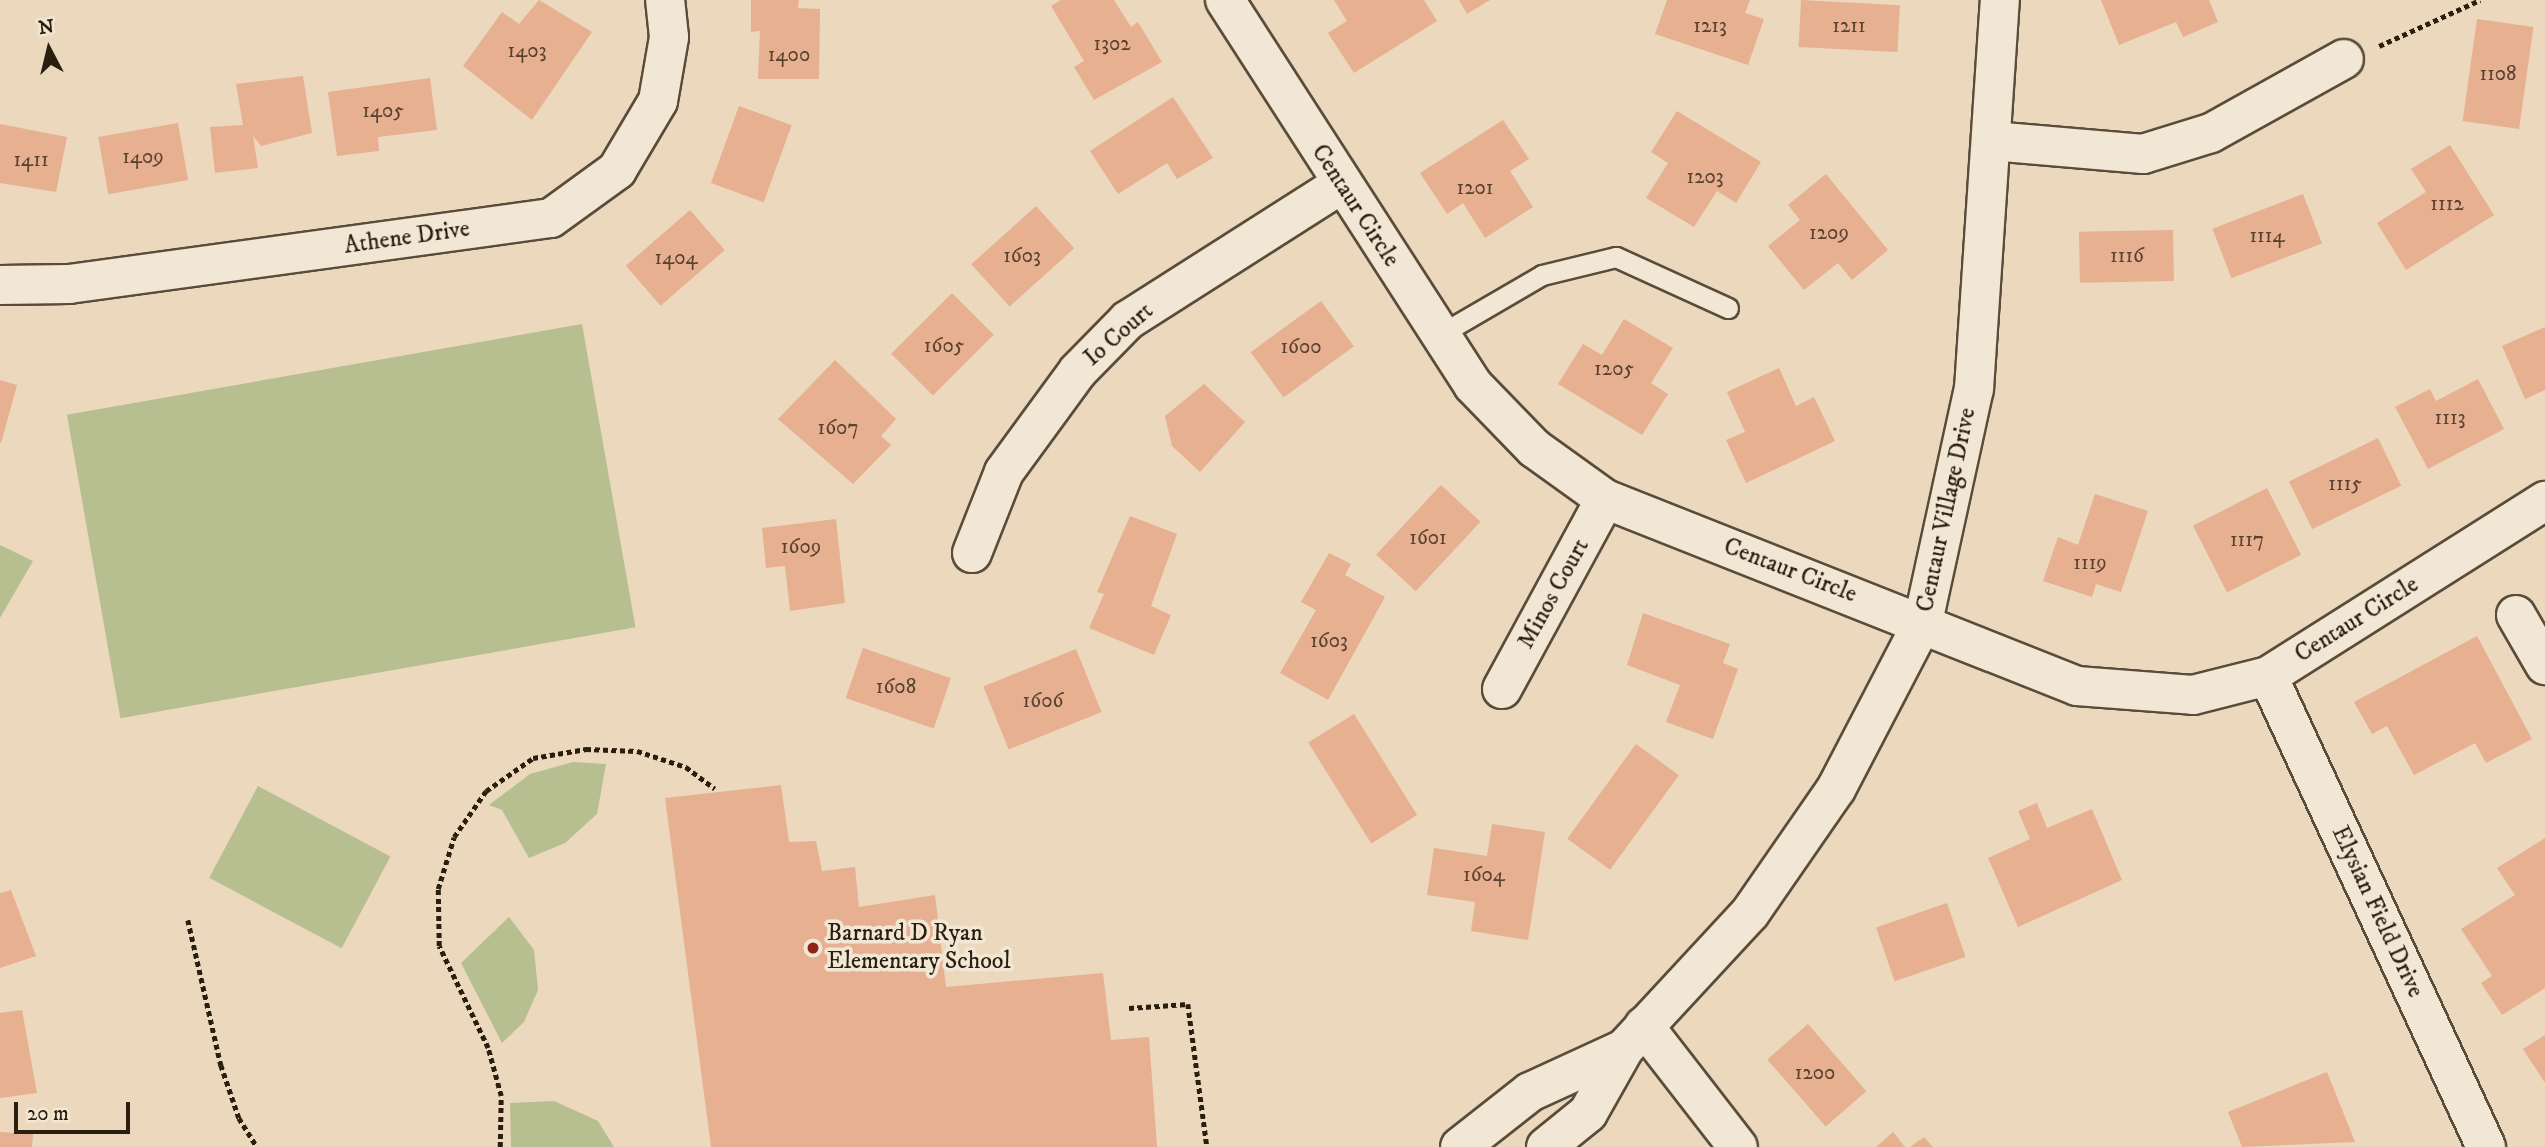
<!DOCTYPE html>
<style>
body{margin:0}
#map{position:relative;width:2545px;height:1147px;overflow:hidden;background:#ebd8bd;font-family:"IM FELL DW Pica",serif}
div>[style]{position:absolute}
.green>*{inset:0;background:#b7bf91;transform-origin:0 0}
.building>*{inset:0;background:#e6b091;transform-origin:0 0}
.path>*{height:4.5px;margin-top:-2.25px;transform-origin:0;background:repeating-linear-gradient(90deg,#2a1e0e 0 5px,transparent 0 8.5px)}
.roads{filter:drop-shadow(2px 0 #5a4c3a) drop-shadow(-2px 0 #5a4c3a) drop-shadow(0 2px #5a4c3a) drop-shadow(0 -2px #5a4c3a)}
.service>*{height:19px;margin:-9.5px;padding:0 9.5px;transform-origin:9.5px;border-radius:9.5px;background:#f2e6d4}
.minor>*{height:38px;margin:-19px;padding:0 19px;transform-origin:19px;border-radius:19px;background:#f2e6d4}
.tertiary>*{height:38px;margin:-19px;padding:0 19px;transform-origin:19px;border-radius:19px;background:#f2e6d4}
.dots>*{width:19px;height:19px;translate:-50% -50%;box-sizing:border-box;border:4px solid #f2e6d4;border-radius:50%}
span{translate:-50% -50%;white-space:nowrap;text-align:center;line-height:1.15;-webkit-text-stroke:7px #f2e6d4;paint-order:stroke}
.number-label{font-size:21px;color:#59422f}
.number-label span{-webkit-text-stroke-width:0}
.street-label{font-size:24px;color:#2a1e0e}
.poi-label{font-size:24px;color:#2a1e0e}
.left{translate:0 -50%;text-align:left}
.north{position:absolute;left:14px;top:14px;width:70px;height:70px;-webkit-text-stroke:5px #f2e6d4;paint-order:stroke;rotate:353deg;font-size:19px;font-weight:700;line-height:28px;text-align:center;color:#2a1e0e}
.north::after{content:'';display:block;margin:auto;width:24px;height:32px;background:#2a1e0e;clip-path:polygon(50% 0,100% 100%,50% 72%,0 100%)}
.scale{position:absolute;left:14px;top:1102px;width:116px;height:32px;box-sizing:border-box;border:4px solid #2a1e0e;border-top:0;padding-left:9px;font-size:21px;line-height:24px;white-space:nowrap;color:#2a1e0e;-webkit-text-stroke:5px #f2e6d4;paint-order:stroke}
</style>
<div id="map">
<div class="green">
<div style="left:582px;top:324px;width:308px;height:523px;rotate:80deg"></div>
<div style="clip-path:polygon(0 545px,33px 561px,0 618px)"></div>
<div style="clip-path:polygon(573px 762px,606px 764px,597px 814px,565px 843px,529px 858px,502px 810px,489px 805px,530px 774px)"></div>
<div style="left:258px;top:786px;width:150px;height:104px;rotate:28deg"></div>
<div style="clip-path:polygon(509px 917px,534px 950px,538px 990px,524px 1022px,502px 1043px,461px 963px)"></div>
<div style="clip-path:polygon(554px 1101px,598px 1121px,614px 1147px,511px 1147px,510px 1103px)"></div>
</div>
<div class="building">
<div style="clip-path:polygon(539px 0,592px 32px,532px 120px,463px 66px,502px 12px,519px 24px)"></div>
<div style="clip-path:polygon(751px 0,799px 0,798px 8px,820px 9px,819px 79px,758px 79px,760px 31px,751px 32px)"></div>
<div style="clip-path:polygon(1061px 0,1114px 0,1131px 27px,1138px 22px,1162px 62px,1094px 100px,1074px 67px,1084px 61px,1051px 6px)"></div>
<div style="clip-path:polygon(1334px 0,1424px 0,1437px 21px,1354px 73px,1328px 33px,1347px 21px)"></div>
<div style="clip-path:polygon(1459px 0,1490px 0,1467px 14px)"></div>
<div style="clip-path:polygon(1667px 0,1750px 0,1745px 13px,1764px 19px,1748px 65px,1655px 34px)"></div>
<div style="left:1801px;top:0;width:99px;height:47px;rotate:3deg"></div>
<div style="clip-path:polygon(2101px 0,2209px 0,2218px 22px,2183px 37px,2176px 22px,2119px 45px)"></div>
<div style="left:2477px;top:19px;width:57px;height:103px;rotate:8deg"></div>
<div style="clip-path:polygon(303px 76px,312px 133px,261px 146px,253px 136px,258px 168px,215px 173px,210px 127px,243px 125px,236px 84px)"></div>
<div style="clip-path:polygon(430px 78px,437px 130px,378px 137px,379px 151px,337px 156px,328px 92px)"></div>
<div style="clip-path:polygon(1173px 97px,1213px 158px,1177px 179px,1167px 163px,1118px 194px,1090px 151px)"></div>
<div style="left:739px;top:106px;width:56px;height:82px;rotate:20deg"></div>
<div style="clip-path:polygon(1677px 111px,1761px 162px,1736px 203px,1717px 191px,1694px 227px,1646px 198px,1668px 163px,1651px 152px)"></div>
<div style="clip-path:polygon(1503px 120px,1529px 159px,1510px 171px,1533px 207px,1485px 238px,1463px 203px,1447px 214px,1420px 173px)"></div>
<div style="left:178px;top:123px;width:58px;height:81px;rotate:80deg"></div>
<div style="clip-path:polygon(0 124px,67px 137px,56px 192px,0 183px)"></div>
<div style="clip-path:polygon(2450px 145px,2494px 215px,2406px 270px,2377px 223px,2426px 192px,2411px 169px)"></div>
<div style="clip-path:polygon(1826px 174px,1888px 250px,1852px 280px,1838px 263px,1804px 290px,1768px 246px,1800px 220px,1788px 205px)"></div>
<div style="left:2303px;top:194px;width:53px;height:97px;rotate:69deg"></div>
<div style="left:1036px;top:206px;width:57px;height:87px;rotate:48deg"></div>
<div style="left:690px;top:210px;width:53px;height:85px;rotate:49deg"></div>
<div style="left:2173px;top:230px;width:51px;height:94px;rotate:89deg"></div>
<div style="left:952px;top:293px;width:59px;height:86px;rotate:45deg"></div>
<div style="left:1321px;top:301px;width:56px;height:87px;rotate:54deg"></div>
<div style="clip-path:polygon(1624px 319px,1673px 348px,1651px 383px,1668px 394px,1642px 435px,1558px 384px,1583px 344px,1602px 355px)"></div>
<div style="clip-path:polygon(2545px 327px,2545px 390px,2525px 399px,2502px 346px)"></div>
<div style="clip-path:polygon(835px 360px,896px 419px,881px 436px,891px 445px,853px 484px,778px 419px)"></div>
<div style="clip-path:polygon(1779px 368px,1796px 406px,1814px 397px,1835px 441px,1746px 483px,1726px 440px,1745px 432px,1727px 392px)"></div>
<div style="clip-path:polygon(2478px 379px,2504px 429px,2428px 469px,2395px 407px,2430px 389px,2436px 401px)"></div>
<div style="clip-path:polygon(0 380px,17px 385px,1px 443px,0 443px)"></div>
<div style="clip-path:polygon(1204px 384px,1245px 422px,1200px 472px,1172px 446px,1165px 416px)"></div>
<div style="left:2378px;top:438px;width:53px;height:99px;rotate:64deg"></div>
<div style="left:1441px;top:485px;width:54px;height:95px;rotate:43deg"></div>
<div style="left:2267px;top:488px;width:75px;height:83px;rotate:63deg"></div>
<div style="clip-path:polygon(2095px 494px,2148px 511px,2121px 592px,2096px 584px,2092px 597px,2043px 581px,2058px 537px,2078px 545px)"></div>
<div style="clip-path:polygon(1130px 516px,1177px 534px,1151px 606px,1171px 615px,1154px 655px,1089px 628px,1104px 594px,1097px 592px)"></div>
<div style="clip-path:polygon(836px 519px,845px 603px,790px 611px,785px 566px,766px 568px,762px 528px)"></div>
<div style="clip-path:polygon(1329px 553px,1351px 564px,1345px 575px,1385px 597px,1328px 700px,1280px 673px,1316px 610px,1301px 602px)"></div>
<div style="clip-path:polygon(1643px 613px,1730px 644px,1723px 663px,1738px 669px,1713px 739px,1666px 722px,1680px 685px,1627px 665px)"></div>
<div style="clip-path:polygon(2477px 636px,2532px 739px,2486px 763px,2475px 743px,2414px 775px,2387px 726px,2372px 734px,2354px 702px)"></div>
<div style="left:863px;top:648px;width:93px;height:53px;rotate:19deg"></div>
<div style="left:1076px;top:649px;width:68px;height:100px;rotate:68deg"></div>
<div style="left:1354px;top:714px;width:119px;height:54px;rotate:58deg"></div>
<div style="left:1636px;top:744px;width:53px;height:117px;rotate:36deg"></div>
<div style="clip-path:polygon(781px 785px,789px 842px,816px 841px,822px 871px,855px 867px,859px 907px,935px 895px,946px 987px,1103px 973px,1111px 1040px,1149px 1037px,1157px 1147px,711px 1147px,665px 798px)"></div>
<div style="clip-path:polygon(2037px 803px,2047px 828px,2092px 809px,2122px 880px,2018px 927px,1988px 858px,2030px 839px,2018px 811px)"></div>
<div style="clip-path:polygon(1492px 824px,1545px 832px,1528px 940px,1471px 931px,1475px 902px,1427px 895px,1434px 848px,1487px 856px)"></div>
<div style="clip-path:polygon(2545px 838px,2545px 988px,2502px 1015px,2481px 983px,2492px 976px,2461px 929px,2515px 895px,2497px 868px)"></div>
<div style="clip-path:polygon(11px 890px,36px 956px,0 968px,0 893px)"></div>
<div style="left:1947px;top:903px;width:57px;height:75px;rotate:71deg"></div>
<div style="clip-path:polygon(22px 1010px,37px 1093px,0 1098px,0 1013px)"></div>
<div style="left:1808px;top:1024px;width:89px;height:54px;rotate:49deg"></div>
<div style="clip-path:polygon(2545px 1035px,2545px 1083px,2523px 1049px)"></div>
<div style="clip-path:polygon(2327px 1072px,2355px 1142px,2242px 1147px,2228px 1112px)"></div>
<div style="clip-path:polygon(0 1132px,33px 1134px,32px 1147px,0 1147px)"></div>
<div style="clip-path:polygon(1893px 1132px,1905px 1147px,1876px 1147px)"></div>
<div style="clip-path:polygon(1924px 1137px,1933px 1147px,1910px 1147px)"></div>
</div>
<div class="path">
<div style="left:2379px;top:46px;width:111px;rotate:-24.5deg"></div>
<div style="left:188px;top:920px;width:149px;rotate:77.2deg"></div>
<div style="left:221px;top:1065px;width:56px;rotate:71.2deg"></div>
<div style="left:239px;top:1118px;width:34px;rotate:58deg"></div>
<div style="left:1129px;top:1008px;width:59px;rotate:-3.9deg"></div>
<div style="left:1188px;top:1004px;width:144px;rotate:82.4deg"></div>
<div style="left:500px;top:1147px;width:51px;rotate:-88.9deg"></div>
<div style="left:501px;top:1096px;width:50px;rotate:-105.2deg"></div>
<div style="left:488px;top:1048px;width:113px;rotate:-115.7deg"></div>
<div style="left:439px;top:946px;width:57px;rotate:-91deg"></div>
<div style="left:438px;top:889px;width:54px;rotate:-72.9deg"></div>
<div style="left:454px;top:837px;width:56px;rotate:-55.2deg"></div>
<div style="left:486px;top:791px;width:57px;rotate:-35.1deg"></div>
<div style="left:533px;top:758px;width:54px;rotate:-9.6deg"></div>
<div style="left:586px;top:749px;width:51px;rotate:2.2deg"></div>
<div style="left:637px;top:751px;width:52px;rotate:18.1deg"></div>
<div style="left:686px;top:767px;width:36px;rotate:37deg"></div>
</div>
<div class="roads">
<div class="service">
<div style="left:1439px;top:335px;width:119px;rotate:-30.2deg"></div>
<div style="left:1542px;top:275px;width:76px;rotate:-13.7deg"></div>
<div style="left:1616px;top:257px;width:123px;rotate:24.5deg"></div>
</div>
<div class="minor">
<div style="left:1225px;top:0;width:458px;rotate:57.2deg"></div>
<div style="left:1473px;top:385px;width:88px;rotate:45.9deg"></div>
<div style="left:1534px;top:448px;width:87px;rotate:35.7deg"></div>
<div style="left:1605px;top:499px;width:508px;rotate:21.61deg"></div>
<div style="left:2077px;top:686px;width:116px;rotate:4.4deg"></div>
<div style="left:2193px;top:695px;width:77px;rotate:-14.2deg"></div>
<div style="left:2268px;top:676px;width:328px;rotate:-32.3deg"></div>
<div style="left:1992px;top:141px;width:152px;rotate:4.9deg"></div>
<div style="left:2143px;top:154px;width:71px;rotate:-17.2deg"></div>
<div style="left:2211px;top:133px;width:152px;rotate:-29.1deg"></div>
<div style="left:0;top:285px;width:69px;rotate:-0.8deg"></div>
<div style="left:69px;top:284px;width:486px;rotate:-7.8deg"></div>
<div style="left:551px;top:218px;width:82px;rotate:-36deg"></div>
<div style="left:617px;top:170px;width:80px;rotate:-59.3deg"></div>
<div style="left:658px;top:101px;width:65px;rotate:-80.2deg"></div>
<div style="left:669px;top:37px;width:37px;rotate:-96deg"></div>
<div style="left:972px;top:553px;width:87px;rotate:-68.4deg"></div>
<div style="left:1004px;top:472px;width:125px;rotate:-53.8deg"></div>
<div style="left:1078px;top:371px;width:71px;rotate:-45.6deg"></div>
<div style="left:1128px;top:320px;width:251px;rotate:-32.5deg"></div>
<div style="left:2516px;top:615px;width:58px;rotate:59.9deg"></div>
<div style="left:2268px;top:676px;width:519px;rotate:65.16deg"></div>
<div style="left:1502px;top:689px;width:216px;rotate:-61.5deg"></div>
<div style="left:1644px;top:1026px;width:153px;rotate:52.2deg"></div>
</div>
<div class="tertiary">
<div style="left:1460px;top:1147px;width:89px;rotate:-38.2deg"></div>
<div style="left:1530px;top:1092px;width:103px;rotate:-24.6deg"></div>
<div style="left:1546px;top:1147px;width:54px;rotate:-39deg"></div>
<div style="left:1588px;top:1113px;width:73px;rotate:-60.6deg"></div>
<div style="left:1624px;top:1049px;width:185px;rotate:-47.2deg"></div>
<div style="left:1750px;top:913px;width:151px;rotate:-55.3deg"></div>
<div style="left:1836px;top:789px;width:188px;rotate:-62.5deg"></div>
<div style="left:1923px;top:622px;width:239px;rotate:-77.7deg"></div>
<div style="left:1974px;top:389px;width:390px;rotate:-86.2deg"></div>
</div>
</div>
<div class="dots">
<div style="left:813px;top:948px;background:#8f2418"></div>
</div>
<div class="number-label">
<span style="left:1710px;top:26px">1213</span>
<span style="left:1849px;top:26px">1211</span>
<span style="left:1112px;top:44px">1302</span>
<span style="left:527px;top:51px">1403</span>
<span style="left:789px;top:55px">1400</span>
<span style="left:2498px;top:74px">1108</span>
<span style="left:383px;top:111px">1405</span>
<span style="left:143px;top:157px">1409</span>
<span style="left:31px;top:160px">1411</span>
<span style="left:1705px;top:177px">1203</span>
<span style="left:1475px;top:188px">1201</span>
<span style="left:2447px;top:204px">1112</span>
<span style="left:1829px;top:233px">1209</span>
<span style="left:2267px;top:236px">1114</span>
<span style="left:1022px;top:256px">1603</span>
<span style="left:2127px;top:256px">1116</span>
<span style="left:676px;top:258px">1404</span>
<span style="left:944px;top:346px">1605</span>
<span style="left:1301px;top:347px">1600</span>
<span style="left:1614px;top:369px">1205</span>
<span style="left:2450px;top:418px">1113</span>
<span style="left:838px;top:428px">1607</span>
<span style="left:2345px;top:484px">1115</span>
<span style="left:1428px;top:538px">1601</span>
<span style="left:2247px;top:540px">1117</span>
<span style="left:801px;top:547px">1609</span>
<span style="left:2090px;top:563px">1119</span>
<span style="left:1329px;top:641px">1603</span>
<span style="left:896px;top:687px">1608</span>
<span style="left:1043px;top:701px">1606</span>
<span style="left:1484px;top:875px">1604</span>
<span style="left:1815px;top:1073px">1200</span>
</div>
<div class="street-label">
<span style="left:1355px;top:206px;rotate:57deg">Centaur Circle</span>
<span style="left:407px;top:238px;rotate:-8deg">Athene Drive</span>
<span style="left:1119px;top:335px;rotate:-41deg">Io Court</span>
<span style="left:1947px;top:510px;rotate:-78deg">Centaur Village Drive</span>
<span style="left:1790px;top:571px;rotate:21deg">Centaur Circle</span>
<span style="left:1554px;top:594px;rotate:-61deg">Minos Court</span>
<span style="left:2357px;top:620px;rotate:-32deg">Centaur Circle</span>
<span style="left:2377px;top:912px;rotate:65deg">Elysian Field Drive</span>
</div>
<div class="poi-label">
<span class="left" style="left:827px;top:948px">Barnard D Ryan<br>Elementary School</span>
</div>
<div class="north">N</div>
<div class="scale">20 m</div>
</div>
